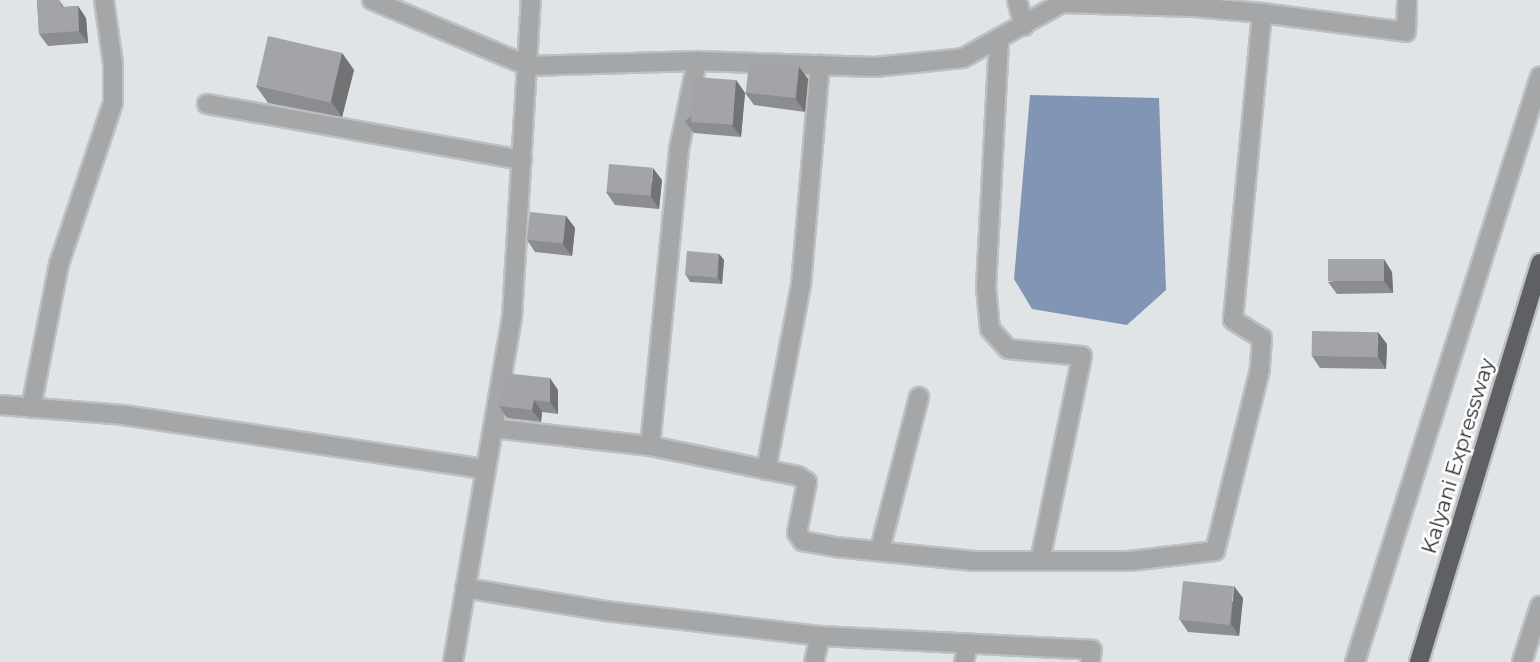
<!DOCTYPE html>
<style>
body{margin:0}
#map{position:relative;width:1540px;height:662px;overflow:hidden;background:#e1e4e7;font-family:Montserrat,sans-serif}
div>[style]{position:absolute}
.water>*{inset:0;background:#8295b5}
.roads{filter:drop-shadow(2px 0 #bdc0c2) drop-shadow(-2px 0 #bdc0c2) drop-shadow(0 2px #bdc0c2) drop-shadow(0 -2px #bdc0c2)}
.minor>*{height:18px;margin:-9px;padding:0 9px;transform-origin:9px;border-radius:9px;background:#a5a6a7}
.highway>*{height:18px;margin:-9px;padding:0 9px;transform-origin:9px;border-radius:9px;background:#5f6063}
.wall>*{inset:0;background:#8b8d90}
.shaded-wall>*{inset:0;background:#717375}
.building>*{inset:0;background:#a2a4a7;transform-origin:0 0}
span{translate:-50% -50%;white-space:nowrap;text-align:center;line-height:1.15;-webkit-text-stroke:5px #fff;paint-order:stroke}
.street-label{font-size:21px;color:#2e2f30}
</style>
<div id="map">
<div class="water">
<div style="clip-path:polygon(1030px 95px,1159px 98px,1166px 290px,1127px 325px,1032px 309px,1014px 279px)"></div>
</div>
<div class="roads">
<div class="minor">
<div style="left:372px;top:0;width:169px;rotate:22.9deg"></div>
<div style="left:528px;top:66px;width:169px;rotate:-1.7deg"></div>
<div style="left:697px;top:61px;width:178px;rotate:1.9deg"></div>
<div style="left:875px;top:67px;width:88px;rotate:-5.8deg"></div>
<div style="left:963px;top:58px;width:113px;rotate:-29.1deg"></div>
<div style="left:1062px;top:3px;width:132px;rotate:1.7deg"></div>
<div style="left:1194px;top:7px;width:68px;rotate:5deg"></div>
<div style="left:1262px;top:13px;width:308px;rotate:95.4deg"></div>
<div style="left:1233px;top:320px;width:34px;rotate:32deg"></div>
<div style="left:1262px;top:338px;width:31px;rotate:94deg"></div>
<div style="left:1260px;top:369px;width:187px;rotate:103.9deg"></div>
<div style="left:1215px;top:551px;width:86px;rotate:173.3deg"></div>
<div style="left:1130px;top:561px;width:156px;rotate:180deg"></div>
<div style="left:974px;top:561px;width:139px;rotate:-174.2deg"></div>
<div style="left:836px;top:547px;width:34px;rotate:-170deg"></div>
<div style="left:803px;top:541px;width:10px;rotate:-127deg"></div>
<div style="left:797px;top:533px;width:52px;rotate:-78.9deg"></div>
<div style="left:807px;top:482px;width:11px;rotate:-146deg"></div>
<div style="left:798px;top:476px;width:151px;rotate:-168.5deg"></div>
<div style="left:650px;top:446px;width:158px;rotate:-173.5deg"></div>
<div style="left:1017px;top:0;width:27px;rotate:75deg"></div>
<div style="left:1262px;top:13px;width:145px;rotate:7.5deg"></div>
<div style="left:1406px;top:32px;width:32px;rotate:-88deg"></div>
<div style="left:999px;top:40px;width:247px;rotate:93deg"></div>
<div style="left:986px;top:287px;width:42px;rotate:84.6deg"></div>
<div style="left:990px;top:329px;width:27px;rotate:48deg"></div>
<div style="left:1008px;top:349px;width:74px;rotate:5.4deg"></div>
<div style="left:1082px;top:356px;width:208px;rotate:101.6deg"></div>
<div style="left:207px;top:104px;width:320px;rotate:10.1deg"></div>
<div style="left:0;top:405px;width:123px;rotate:4.6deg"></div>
<div style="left:123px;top:415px;width:367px;rotate:8.5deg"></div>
<div style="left:31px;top:408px;width:147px;rotate:-79deg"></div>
<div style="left:59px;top:264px;width:170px;rotate:-71.5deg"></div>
<div style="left:113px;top:103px;width:39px;rotate:-90deg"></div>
<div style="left:113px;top:64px;width:65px;rotate:-98deg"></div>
<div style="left:650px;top:446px;width:298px;rotate:-84.4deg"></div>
<div style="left:679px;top:149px;width:90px;rotate:-78.4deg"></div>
<div style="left:766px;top:470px;width:188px;rotate:-79.3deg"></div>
<div style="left:801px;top:285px;width:221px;rotate:-85.1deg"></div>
<div style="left:880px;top:549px;width:157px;rotate:-75.6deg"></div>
<div style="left:465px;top:588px;width:142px;rotate:9.3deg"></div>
<div style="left:605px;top:611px;width:216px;rotate:6.6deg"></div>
<div style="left:820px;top:636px;width:272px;rotate:2.9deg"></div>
<div style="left:1092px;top:650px;width:12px;rotate:99deg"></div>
<div style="left:453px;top:662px;width:350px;rotate:-80.3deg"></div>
<div style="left:512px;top:317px;width:318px;rotate:-86.6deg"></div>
<div style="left:814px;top:662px;width:27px;rotate:-77deg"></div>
<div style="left:964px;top:662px;width:19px;rotate:-78deg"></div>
<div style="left:1355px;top:662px;width:614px;rotate:-72.45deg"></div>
<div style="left:1522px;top:662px;width:59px;rotate:-72.2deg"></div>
</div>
<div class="highway">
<div style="left:1419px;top:662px;width:417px;rotate:-73.1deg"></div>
</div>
</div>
<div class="wall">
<div style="clip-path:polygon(37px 0,59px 0,64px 7px,78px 6px,86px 18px,88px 43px,48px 46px,39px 34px)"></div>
<div style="clip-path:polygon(342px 53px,354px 70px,342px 117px,268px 103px,256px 86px)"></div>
<div style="clip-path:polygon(799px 67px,808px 79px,805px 112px,754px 105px,745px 93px)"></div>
<div style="clip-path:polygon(736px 80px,745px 93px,741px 137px,694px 133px,685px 121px)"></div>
<div style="clip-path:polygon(662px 180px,659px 209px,615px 205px,606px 192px)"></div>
<div style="clip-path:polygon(566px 216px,575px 228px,572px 256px,535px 252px,527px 240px)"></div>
<div style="clip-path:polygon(719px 254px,724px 260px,722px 284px,690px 282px,686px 275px)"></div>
<div style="clip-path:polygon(1392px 272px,1393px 293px,1337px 294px,1328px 282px)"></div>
<div style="clip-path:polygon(1387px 344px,1386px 369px,1320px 368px,1312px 356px)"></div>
<div style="clip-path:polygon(558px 390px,558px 414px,542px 412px,541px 422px,507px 418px,499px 406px)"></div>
<div style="clip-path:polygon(1243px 598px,1239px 636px,1188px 632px,1180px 620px)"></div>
</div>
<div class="shaded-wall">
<div style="clip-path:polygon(78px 6px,86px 18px,88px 43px,79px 31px)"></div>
<div style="clip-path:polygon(342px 53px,354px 70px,342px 117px,330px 100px)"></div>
<div style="clip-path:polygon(799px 67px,808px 79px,805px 112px,796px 100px)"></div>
<div style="clip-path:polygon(736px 80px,745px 93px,741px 137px,732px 125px)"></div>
<div style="clip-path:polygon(653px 168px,662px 180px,659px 209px,651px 197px)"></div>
<div style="clip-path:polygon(566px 216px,575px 228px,572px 256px,563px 244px)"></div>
<div style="clip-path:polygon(719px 254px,724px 260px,722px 284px,718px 278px)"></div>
<div style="clip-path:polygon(1384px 259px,1392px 272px,1393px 293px,1384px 281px)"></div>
<div style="clip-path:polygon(1378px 332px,1387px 344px,1386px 369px,1378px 357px)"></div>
<div style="clip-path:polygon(550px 378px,558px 390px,558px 414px,550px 402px)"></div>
<div style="clip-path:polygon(534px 400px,542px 412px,541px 422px,532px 410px)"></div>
<div style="clip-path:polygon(1234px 586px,1243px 598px,1239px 636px,1231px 624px)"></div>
</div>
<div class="building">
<div style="clip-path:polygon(37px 0,59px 0,62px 7px,78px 6px,79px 31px,39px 34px)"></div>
<div style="left:268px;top:36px;width:76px;height:51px;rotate:13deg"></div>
<div style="left:749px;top:62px;width:50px;height:31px;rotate:6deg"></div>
<div style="left:694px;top:77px;width:42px;height:45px;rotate:4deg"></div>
<div style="left:609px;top:164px;width:44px;height:28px;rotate:5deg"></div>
<div style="left:530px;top:212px;width:36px;height:28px;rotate:6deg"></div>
<div style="left:687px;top:251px;width:32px;height:24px;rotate:5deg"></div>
<div style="left:1384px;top:259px;width:22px;height:56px;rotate:90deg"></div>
<div style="left:1312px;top:331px;width:66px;height:25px;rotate:1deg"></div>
<div style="clip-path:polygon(504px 373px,550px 378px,550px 402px,534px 400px,532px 410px,499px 406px)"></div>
<div style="left:1183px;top:581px;width:51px;height:39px;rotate:6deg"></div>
</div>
<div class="street-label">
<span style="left:1458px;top:456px;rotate:-73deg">Kalyani Expressway</span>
</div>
</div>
